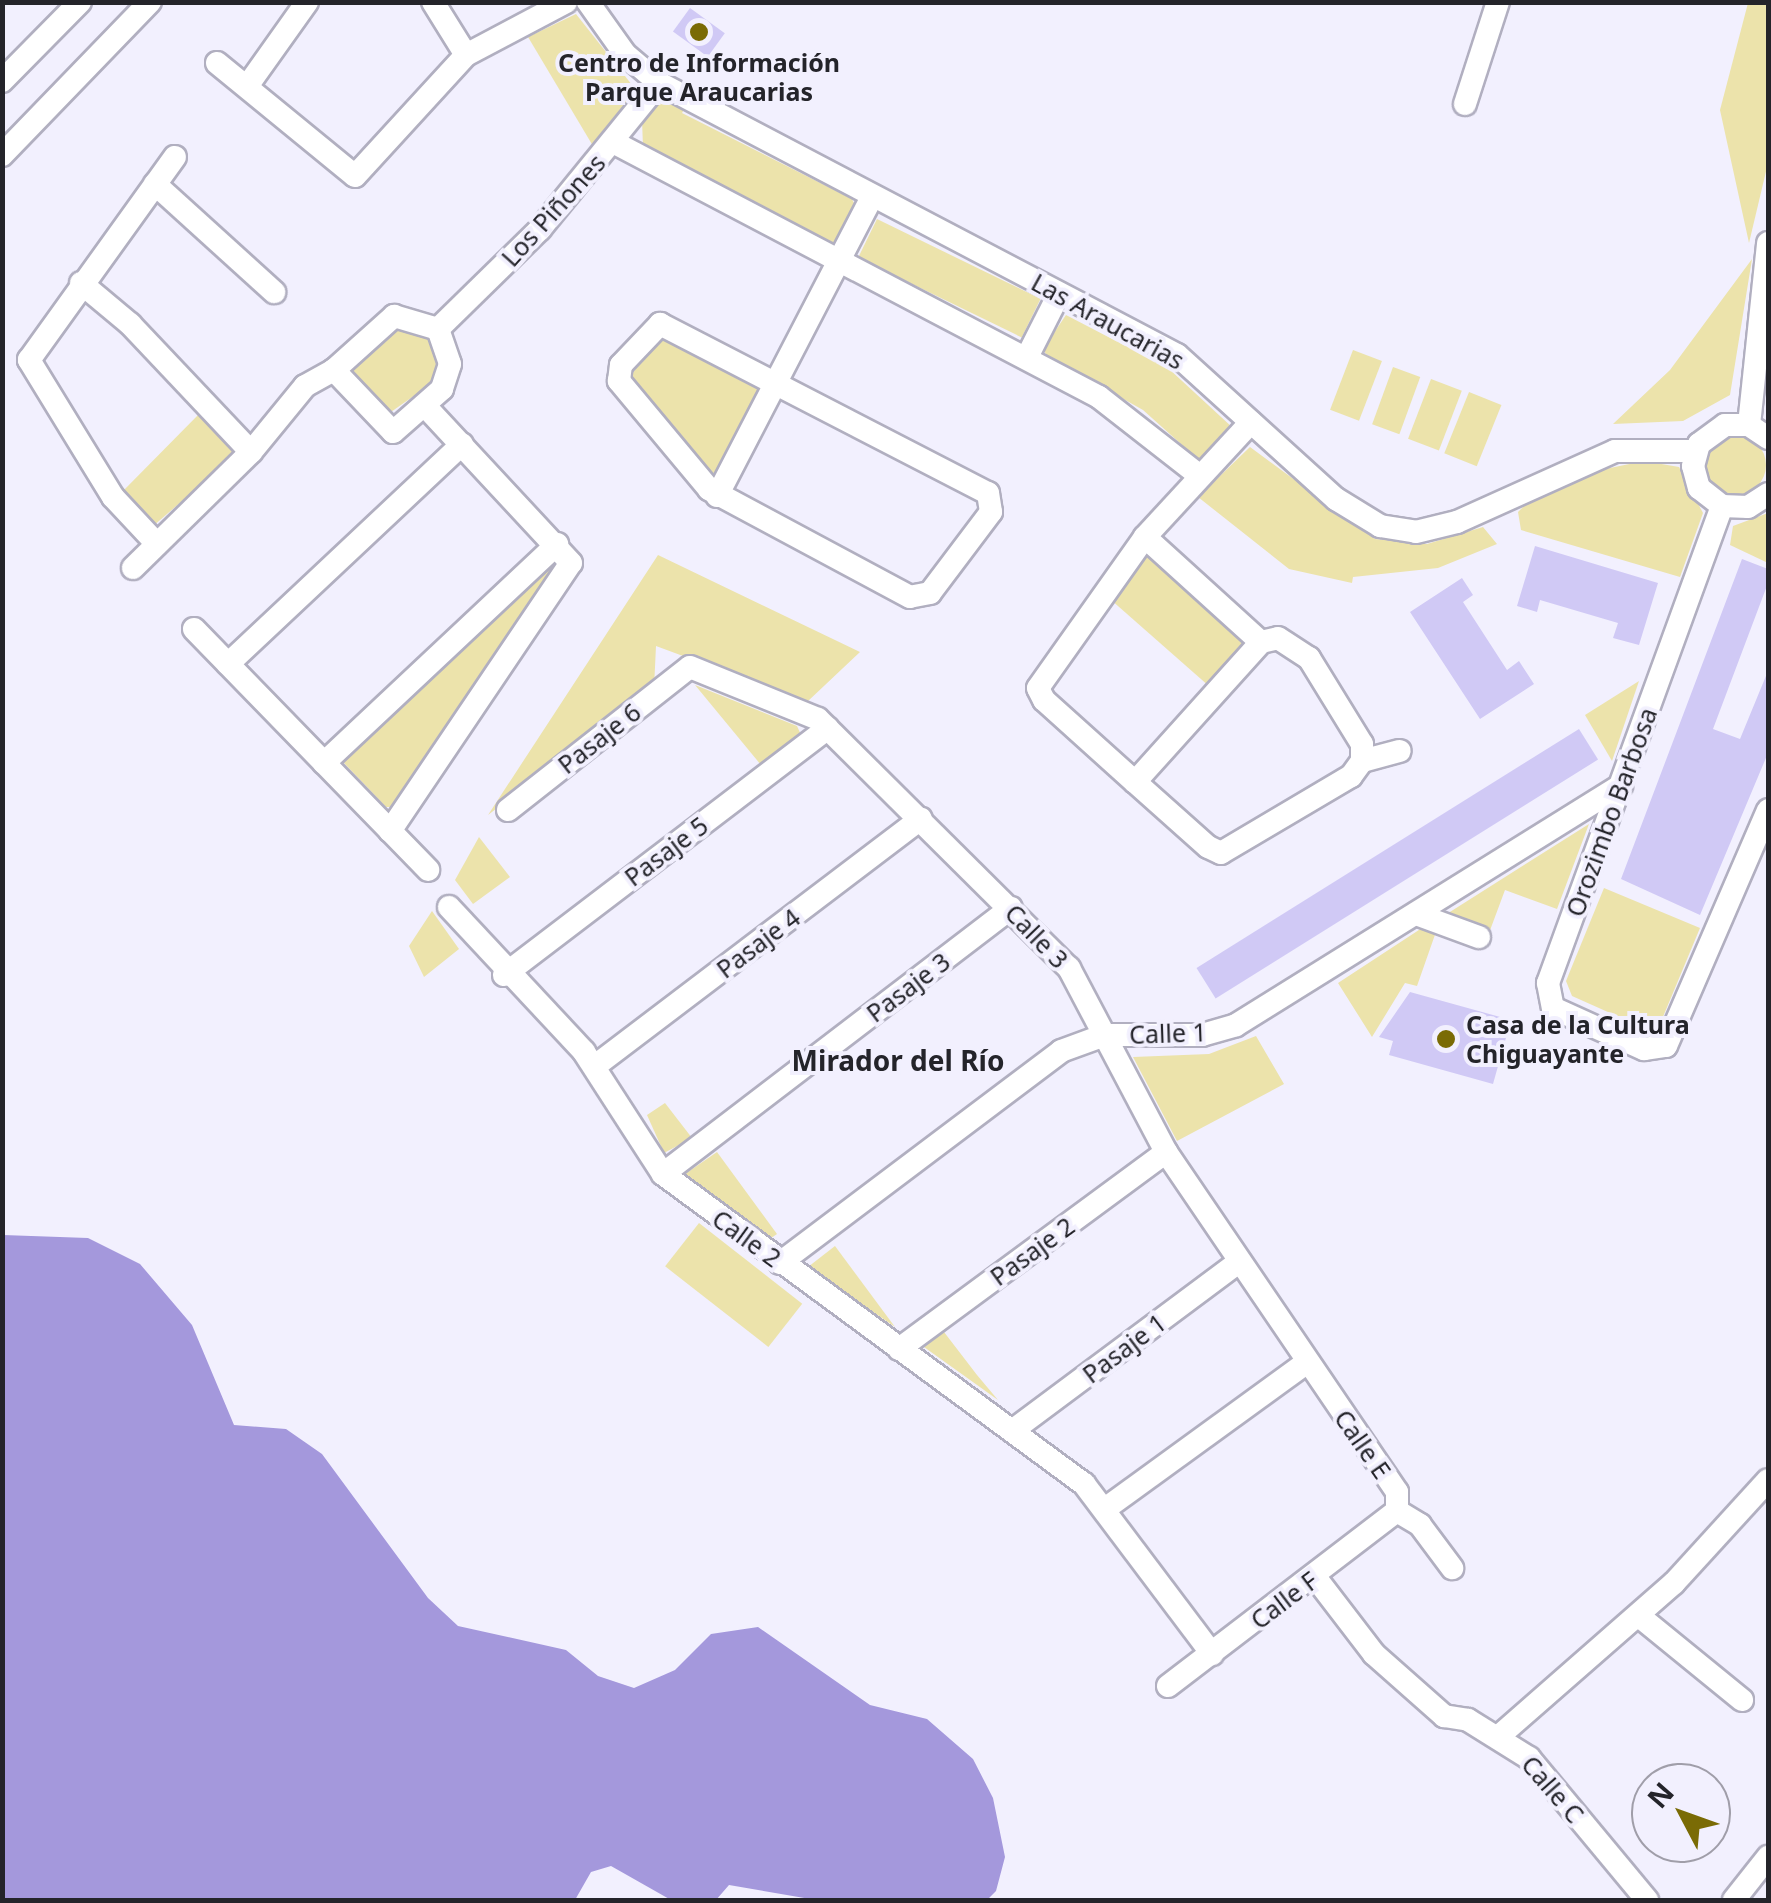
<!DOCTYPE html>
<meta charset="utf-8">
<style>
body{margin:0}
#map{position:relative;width:1771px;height:1903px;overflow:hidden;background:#f2f0fe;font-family:"Noto Sans",sans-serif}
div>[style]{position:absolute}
.green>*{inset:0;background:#ece3ab;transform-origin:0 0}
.round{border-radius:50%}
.water>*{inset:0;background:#a498dc}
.building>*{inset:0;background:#d0c9f5;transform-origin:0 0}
.roads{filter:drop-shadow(2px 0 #b1afc0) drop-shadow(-2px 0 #b1afc0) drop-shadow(0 2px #b1afc0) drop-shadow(0 -2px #b1afc0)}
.minor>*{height:22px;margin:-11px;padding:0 11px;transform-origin:11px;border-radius:11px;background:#fff}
.dots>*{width:28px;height:28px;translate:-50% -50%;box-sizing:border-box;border:5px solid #f2f0fe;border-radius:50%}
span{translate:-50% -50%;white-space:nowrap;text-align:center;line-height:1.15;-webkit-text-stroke:8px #f2f0fe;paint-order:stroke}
.poi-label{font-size:25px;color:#24242a;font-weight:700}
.left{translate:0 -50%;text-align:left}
.street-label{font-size:25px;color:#24242a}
.neighbourhood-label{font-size:28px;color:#24242a;font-weight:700}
.frame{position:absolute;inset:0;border:5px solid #24242a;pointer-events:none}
.north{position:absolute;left:1631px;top:1763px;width:100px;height:100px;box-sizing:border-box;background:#f2f0fe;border:2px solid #a09ea9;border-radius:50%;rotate:311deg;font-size:28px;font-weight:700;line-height:40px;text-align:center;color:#24242a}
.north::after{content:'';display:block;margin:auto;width:35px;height:45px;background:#7a6b05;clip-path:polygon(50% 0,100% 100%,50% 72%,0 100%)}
</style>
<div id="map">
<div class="green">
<div style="clip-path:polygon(1748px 3px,1768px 3px,1768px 163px,1749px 243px,1720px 110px)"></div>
<div style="clip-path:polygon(576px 14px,636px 90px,593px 146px,528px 37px)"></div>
<div style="clip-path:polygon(672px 101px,686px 106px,682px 113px,852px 199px,856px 207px,834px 248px,643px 147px,642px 120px,653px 105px)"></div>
<div style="left:877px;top:219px;width:182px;height:43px;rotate:26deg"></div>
<div style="clip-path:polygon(1752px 259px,1730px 395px,1683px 421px,1613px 424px,1670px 370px)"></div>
<div style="clip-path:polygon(1066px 315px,1168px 368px,1233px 428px,1200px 461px,1143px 410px,1047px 356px,1043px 349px)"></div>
<div style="clip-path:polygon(397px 325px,432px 339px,438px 363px,431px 384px,388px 414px,350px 371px)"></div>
<div style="clip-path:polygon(657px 336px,762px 387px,714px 484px,629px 379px)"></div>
<div style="left:1353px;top:350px;width:31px;height:64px;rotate:21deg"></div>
<div style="left:1393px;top:367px;width:29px;height:61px;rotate:20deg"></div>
<div style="left:1431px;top:379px;width:33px;height:64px;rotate:21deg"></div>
<div style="left:1469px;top:392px;width:35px;height:66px;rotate:22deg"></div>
<div style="clip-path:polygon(201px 412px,237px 449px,234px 456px,152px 527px,122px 492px)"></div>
<div class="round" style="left:1706px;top:435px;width:60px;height:60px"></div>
<div style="clip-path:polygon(1250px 447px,1375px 539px,1427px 544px,1483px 527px,1497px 544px,1438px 568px,1353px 577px,1352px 583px,1289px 569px,1198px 497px)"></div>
<div style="clip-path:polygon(1644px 461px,1679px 467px,1703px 513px,1680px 577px,1521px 530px,1518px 512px,1526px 504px,1576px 475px)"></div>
<div style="clip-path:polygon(1768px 513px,1768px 563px,1730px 545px,1733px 526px)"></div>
<div style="clip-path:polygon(1149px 553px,1244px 637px,1247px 647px,1210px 687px,1110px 599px)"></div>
<div style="clip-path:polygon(658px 555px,860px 652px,807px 702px,656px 646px,654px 688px,488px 815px)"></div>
<div style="clip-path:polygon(549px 561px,559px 561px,395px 807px,386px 807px,343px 762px)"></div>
<div style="clip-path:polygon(1639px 681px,1612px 761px,1585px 715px)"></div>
<div style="clip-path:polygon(695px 685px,797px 726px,802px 737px,761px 765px)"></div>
<div style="clip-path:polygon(1589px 824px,1557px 909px,1505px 890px,1489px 933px,1442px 917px)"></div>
<div style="clip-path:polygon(479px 837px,510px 877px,473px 904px,455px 880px)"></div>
<div style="clip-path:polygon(1604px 888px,1700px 928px,1660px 1024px,1646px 1029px,1572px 996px,1566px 981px)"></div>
<div style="clip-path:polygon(432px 911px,459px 949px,424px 977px,409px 946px)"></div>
<div style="clip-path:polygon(1425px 926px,1437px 929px,1417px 986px,1405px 983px,1372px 1037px,1338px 983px)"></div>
<div style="clip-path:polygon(1256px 1036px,1284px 1084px,1177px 1141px,1133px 1057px,1209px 1054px)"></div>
<div style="clip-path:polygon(665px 1103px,692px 1138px,664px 1153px,647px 1115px)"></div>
<div style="clip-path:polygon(717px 1152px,777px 1234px,767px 1241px,685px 1174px)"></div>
<div style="left:699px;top:1223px;width:131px;height:55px;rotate:38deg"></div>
<div style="clip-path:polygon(835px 1246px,895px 1327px,808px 1267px)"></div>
<div style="clip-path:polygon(944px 1332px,977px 1375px,998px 1400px,924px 1347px)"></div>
</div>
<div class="water">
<div style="clip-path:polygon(3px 1235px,88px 1238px,140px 1264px,192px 1325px,234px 1425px,286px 1429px,322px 1454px,428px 1598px,458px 1626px,566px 1650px,598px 1676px,634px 1688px,675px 1670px,711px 1634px,758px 1627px,870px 1705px,927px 1719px,973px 1759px,993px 1798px,1005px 1857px,996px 1891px,987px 1900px,816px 1900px,729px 1885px,716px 1900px,671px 1900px,611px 1866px,591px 1872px,575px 1900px,3px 1900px)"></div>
</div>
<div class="building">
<div style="left:690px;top:8px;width:43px;height:29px;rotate:36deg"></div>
<div style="clip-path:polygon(1535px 546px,1658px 583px,1639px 645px,1613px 638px,1618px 623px,1540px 600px,1537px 612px,1517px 606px)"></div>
<div style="clip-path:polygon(1742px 559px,1768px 569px,1768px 583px,1713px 729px,1740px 739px,1768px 671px,1768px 753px,1700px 915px,1621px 879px)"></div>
<div style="clip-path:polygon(1462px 578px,1473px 595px,1463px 602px,1507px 670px,1519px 661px,1534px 684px,1480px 719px,1410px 612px)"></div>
<div style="left:1579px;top:729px;width:36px;height:451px;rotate:58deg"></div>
<div style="clip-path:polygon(1410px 992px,1511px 1020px,1493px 1084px,1389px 1055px,1393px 1041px,1379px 1037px)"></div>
</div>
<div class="roads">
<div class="minor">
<div style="left:433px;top:2px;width:62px;rotate:58.1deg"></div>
<div style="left:588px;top:2px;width:64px;rotate:54.6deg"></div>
<div style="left:625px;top:54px;width:45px;rotate:40.5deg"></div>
<div style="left:659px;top:83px;width:585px;rotate:27.7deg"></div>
<div style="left:1177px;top:355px;width:215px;rotate:42.2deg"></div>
<div style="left:1336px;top:499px;width:52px;rotate:31.5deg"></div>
<div style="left:1380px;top:526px;width:36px;rotate:9deg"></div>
<div style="left:1416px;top:532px;width:42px;rotate:-13.7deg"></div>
<div style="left:1457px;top:522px;width:173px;rotate:-24.2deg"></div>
<div style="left:1615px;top:451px;width:81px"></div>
<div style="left:217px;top:63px;width:178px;rotate:39.3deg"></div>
<div style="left:355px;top:176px;width:164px;rotate:-47.5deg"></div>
<div style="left:466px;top:55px;width:113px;rotate:-27.9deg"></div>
<div style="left:2px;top:81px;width:111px;rotate:-45.4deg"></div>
<div style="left:248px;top:85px;width:102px;rotate:-54.6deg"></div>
<div style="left:1465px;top:104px;width:107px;rotate:-72.1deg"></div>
<div style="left:613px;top:142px;width:549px;rotate:27.69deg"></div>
<div style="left:1099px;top:397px;width:128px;rotate:38deg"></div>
<div style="left:2px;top:155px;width:213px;rotate:-46deg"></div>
<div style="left:155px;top:184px;width:161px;rotate:42.2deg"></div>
<div style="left:81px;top:283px;width:64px;rotate:39.9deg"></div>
<div style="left:130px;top:324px;width:176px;rotate:46.6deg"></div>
<div style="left:394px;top:316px;width:46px;rotate:16.5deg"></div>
<div style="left:438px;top:329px;width:37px;rotate:71deg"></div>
<div style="left:450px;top:364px;width:26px;rotate:108deg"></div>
<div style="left:442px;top:389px;width:65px;rotate:138.7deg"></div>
<div style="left:393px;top:432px;width:86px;rotate:-133.6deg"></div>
<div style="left:334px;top:370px;width:81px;rotate:-42deg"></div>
<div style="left:660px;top:324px;width:369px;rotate:27.3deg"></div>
<div style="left:988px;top:493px;width:19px;rotate:81deg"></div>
<div style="left:991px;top:512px;width:101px;rotate:127deg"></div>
<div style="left:930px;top:593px;width:20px;rotate:169deg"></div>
<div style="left:910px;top:597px;width:228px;rotate:-151.8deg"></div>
<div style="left:709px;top:489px;width:141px;rotate:-129.8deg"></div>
<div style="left:619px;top:381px;width:16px;rotate:-83deg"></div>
<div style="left:621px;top:365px;width:57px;rotate:-46.4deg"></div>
<div style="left:438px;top:329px;width:143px;rotate:-44.4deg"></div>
<div style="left:540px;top:229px;width:188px;rotate:-50.8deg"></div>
<div style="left:1027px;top:357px;width:71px;rotate:-63.1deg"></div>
<div style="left:1749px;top:425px;width:183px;rotate:-84deg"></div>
<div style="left:1768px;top:438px;width:23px;rotate:-146deg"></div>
<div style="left:1749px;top:425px;width:24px;rotate:180deg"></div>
<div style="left:1725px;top:425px;width:32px;rotate:144deg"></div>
<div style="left:1699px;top:444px;width:23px;rotate:105deg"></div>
<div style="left:1693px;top:466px;width:23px;rotate:75deg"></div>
<div style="left:1699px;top:488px;width:29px;rotate:38deg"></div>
<div style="left:1722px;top:506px;width:26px;rotate:2deg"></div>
<div style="left:1748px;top:507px;width:24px;rotate:-33deg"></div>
<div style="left:717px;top:496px;width:337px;rotate:-62.6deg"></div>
<div style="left:1722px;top:506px;width:508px;rotate:110.04deg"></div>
<div style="left:1548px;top:983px;width:25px;rotate:79deg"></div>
<div style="left:1553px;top:1008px;width:100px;rotate:24.3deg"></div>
<div style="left:1644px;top:1049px;width:22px;rotate:-8deg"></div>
<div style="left:1666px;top:1046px;width:257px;rotate:-66.6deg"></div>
<div style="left:1145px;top:537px;width:156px;rotate:42.2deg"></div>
<div style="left:157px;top:544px;width:64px;rotate:-133.1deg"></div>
<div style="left:113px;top:497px;width:161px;rotate:-121.5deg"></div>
<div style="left:29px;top:360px;width:250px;rotate:-54.3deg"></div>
<div style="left:133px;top:568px;width:165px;rotate:-44.5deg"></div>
<div style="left:251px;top:452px;width:85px;rotate:-50.7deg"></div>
<div style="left:305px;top:386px;width:33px;rotate:-29deg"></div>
<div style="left:194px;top:629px;width:336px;rotate:45.8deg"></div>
<div style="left:228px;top:664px;width:321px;rotate:-43.2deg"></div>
<div style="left:1362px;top:761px;width:39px;rotate:-15deg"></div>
<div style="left:324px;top:763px;width:320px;rotate:-43.2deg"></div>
<div style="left:1135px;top:782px;width:188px;rotate:-48deg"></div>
<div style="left:1261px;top:642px;width:17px;rotate:-13deg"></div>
<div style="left:1278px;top:638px;width:37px;rotate:33deg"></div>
<div style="left:1309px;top:658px;width:101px;rotate:58.4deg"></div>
<div style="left:1362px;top:744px;width:17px;rotate:90deg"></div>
<div style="left:1362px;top:761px;width:19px;rotate:126deg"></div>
<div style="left:1351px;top:776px;width:151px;rotate:149.4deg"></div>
<div style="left:1221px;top:853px;width:14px;rotate:-155deg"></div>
<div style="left:1208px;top:847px;width:98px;rotate:-138.3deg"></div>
<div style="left:1135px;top:782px;width:122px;rotate:-138deg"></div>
<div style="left:1044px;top:700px;width:13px;rotate:-117deg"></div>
<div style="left:1038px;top:688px;width:185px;rotate:-54.7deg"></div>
<div style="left:1145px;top:537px;width:156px;rotate:-47.3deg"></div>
<div style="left:508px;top:810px;width:231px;rotate:-38.2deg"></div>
<div style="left:690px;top:667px;width:138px;rotate:22.1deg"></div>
<div style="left:818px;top:719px;width:354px;rotate:44.8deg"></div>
<div style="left:1069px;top:968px;width:208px;rotate:62.2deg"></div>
<div style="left:1166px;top:1152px;width:411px;rotate:55.8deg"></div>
<div style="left:1397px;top:1492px;width:19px;rotate:90deg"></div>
<div style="left:390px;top:831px;width:323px;rotate:-56deg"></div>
<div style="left:571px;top:563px;width:214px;rotate:-132.9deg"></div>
<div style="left:449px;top:907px;width:198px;rotate:47deg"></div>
<div style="left:584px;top:1052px;width:145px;rotate:57.1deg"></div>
<div style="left:663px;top:1174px;width:523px;rotate:36.37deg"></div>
<div style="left:1084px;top:1484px;width:213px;rotate:53deg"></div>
<div style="left:1416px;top:914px;width:67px;rotate:20.1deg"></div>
<div style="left:504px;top:975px;width:407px;rotate:-37.3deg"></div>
<div style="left:595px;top:1066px;width:409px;rotate:-37.2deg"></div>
<div style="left:663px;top:1174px;width:438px;rotate:-37.4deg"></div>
<div style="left:780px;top:1263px;width:352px;rotate:-37deg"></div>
<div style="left:1061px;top:1051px;width:47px;rotate:-20deg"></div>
<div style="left:1105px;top:1035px;width:97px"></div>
<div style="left:1202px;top:1035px;width:35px;rotate:-16deg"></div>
<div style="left:1236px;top:1025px;width:454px;rotate:-31.9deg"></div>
<div style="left:899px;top:1349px;width:332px;rotate:-36.4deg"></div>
<div style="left:1012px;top:1431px;width:279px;rotate:-36.7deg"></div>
<div style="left:1105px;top:1509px;width:248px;rotate:-36deg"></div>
<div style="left:1397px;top:1511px;width:27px;rotate:31deg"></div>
<div style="left:1420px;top:1525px;width:54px;rotate:53.3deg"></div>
<div style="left:1315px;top:1577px;width:97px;rotate:52.5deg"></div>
<div style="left:1374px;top:1654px;width:94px;rotate:41.5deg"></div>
<div style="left:1444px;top:1716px;width:24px;rotate:9deg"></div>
<div style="left:1468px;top:1720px;width:72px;rotate:31.9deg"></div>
<div style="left:1529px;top:1758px;width:185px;rotate:50.3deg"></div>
<div style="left:1639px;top:1616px;width:133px;rotate:39.2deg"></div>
<div style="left:1168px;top:1686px;width:288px;rotate:-37.4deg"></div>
<div style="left:1498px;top:1737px;width:234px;rotate:-41.2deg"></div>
<div style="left:1674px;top:1583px;width:139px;rotate:-47.6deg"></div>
<div style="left:1734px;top:1900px;width:55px;rotate:-51.7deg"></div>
</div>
</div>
<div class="dots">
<div style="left:699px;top:32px;background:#7a6b05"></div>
<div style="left:1446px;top:1039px;background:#7a6b05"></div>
</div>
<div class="poi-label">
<span style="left:699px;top:77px">Centro de Información<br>Parque Araucarias</span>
<span class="left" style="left:1466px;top:1039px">Casa de la Cultura<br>Chiguayante</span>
</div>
<div class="street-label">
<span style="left:553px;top:210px;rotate:-48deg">Los Piñones</span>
<span style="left:1108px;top:321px;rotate:29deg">Las Araucarias</span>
<span style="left:599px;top:738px;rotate:-38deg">Pasaje 6</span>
<span style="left:1611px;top:812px;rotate:-70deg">Orozimbo Barbosa</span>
<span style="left:666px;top:851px;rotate:-37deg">Pasaje 5</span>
<span style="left:1037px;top:936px;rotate:46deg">Calle 3</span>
<span style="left:758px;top:943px;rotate:-37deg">Pasaje 4</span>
<span style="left:908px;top:987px;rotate:-37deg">Pasaje 3</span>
<span style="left:1168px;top:1033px;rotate:-2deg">Calle 1</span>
<span style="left:747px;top:1238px;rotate:36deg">Calle 2</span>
<span style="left:1032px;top:1251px;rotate:-36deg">Pasaje 2</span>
<span style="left:1124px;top:1348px;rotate:-37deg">Pasaje 1</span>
<span style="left:1363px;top:1444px;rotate:55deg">Calle E</span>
<span style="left:1284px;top:1600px;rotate:-37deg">Calle F</span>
<span style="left:1553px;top:1789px;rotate:49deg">Calle C</span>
</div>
<div class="neighbourhood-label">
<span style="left:898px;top:1060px">Mirador del Río</span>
</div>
<div class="frame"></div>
<div class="north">N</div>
</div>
